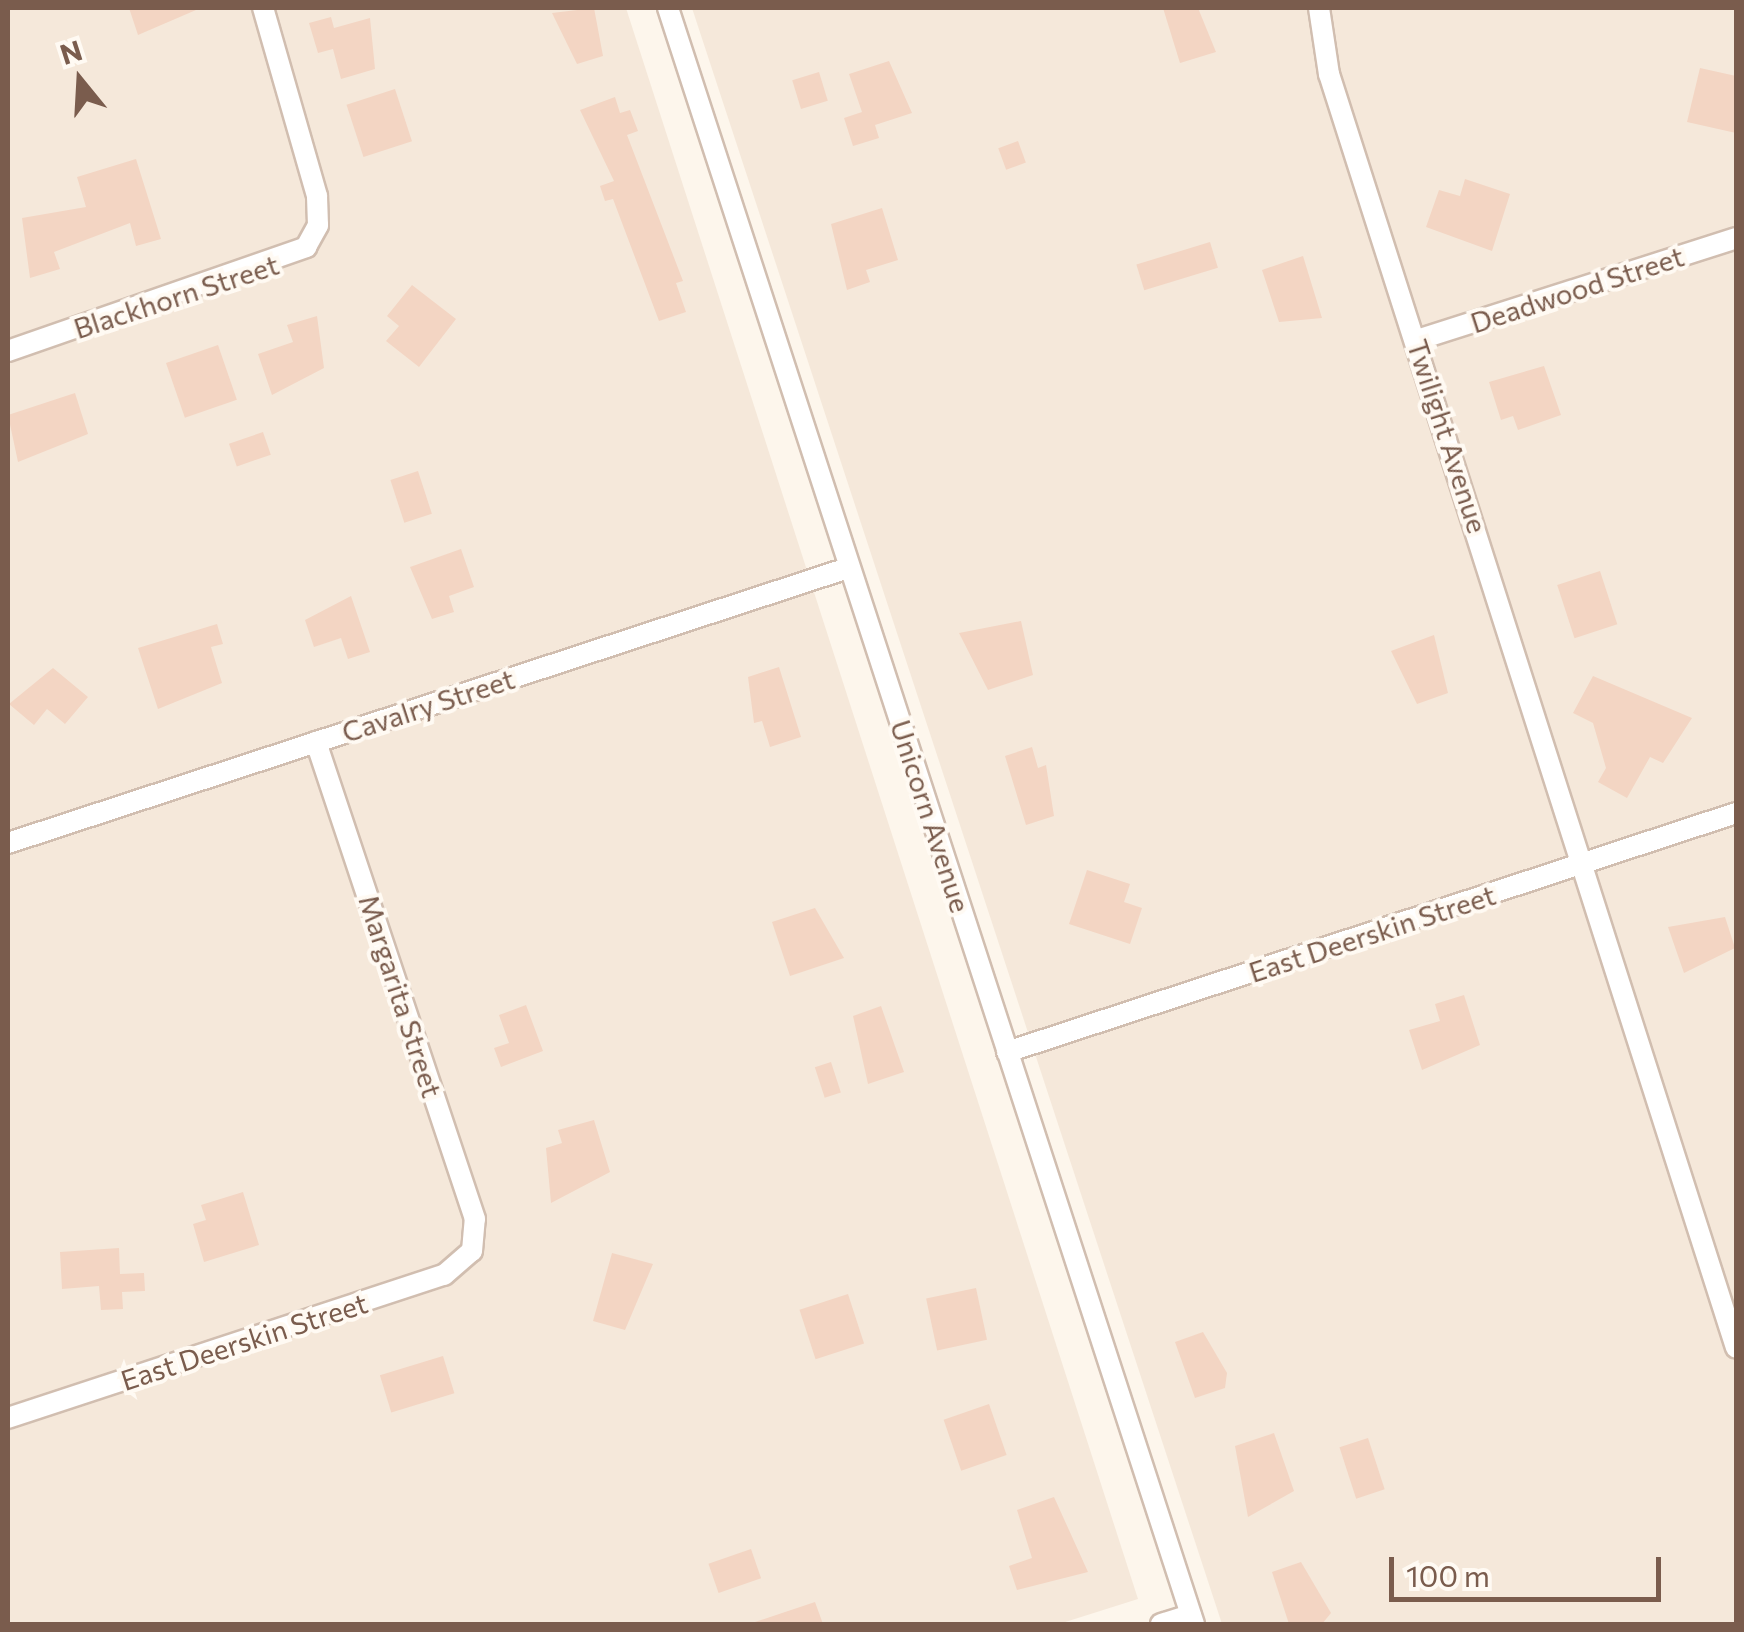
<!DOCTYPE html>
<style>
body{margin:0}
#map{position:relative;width:1744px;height:1632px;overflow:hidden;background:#fdf6ec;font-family:Commissioner,sans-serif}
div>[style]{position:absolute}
.residential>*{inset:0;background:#f5e8da}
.building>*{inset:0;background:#f3d5c3;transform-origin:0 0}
.roads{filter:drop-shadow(2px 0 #d1beb0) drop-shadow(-2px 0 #d1beb0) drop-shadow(0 2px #d1beb0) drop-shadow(0 -2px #d1beb0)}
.minor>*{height:20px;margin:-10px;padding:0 10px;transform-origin:10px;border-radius:10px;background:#fff}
span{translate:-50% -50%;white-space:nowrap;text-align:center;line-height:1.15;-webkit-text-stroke:8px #fffaf3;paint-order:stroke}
.street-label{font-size:28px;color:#7a5c4d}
.frame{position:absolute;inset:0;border:10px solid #7a5c4d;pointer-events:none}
.north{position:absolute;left:30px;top:30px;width:100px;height:100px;-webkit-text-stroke:8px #fffaf3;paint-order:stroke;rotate:342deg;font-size:28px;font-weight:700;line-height:40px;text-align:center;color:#7a5c4d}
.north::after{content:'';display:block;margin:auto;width:35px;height:45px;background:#7a5c4d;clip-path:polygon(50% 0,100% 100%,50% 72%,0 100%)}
.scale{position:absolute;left:1389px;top:1557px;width:272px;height:45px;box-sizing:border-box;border:5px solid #7a5c4d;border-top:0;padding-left:12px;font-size:30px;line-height:35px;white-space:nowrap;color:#7a5c4d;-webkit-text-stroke:8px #fffaf3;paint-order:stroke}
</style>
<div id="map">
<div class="residential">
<div style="clip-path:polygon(8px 8px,626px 8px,1138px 1599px,1059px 1624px,8px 1624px)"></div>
<div style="clip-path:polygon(692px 8px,1736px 8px,1736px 1624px,1222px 1624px)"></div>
</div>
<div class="building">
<div style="clip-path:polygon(129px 8px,196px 8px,196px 10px,138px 35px)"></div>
<div style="clip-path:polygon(594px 8px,603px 56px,577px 64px,552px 13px)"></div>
<div style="clip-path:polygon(1163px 8px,1198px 8px,1216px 52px,1180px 63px)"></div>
<div style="clip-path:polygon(331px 17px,334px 28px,370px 18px,375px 69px,341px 79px,333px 49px,318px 53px,309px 23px)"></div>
<div style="clip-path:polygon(889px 61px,912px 113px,875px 125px,879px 138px,853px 146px,844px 118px,862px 112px,849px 74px)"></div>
<div style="clip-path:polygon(1700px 68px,1736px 76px,1736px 133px,1687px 122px)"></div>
<div style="left:819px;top:72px;width:30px;height:28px;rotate:73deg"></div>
<div style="left:395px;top:89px;width:55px;height:51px;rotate:72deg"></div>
<div style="clip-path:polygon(615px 97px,620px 113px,630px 110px,638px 131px,627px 135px,683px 281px,676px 283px,686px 312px,659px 321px,613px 199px,605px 201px,600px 186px,614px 181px,580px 110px)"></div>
<div style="left:1018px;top:141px;width:23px;height:21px;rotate:70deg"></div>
<div style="clip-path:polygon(136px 159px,161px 239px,136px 246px,130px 223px,54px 252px,60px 269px,30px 278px,22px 218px,86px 207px,77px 177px)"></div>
<div style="clip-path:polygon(1465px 179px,1510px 194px,1492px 251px,1426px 227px,1439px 190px,1460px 196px)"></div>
<div style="clip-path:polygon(882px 208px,898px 260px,866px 270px,870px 282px,847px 290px,831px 224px)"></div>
<div style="left:1210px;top:242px;width:27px;height:77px;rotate:73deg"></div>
<div style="clip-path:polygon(1303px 256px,1322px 318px,1279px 322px,1262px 270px)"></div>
<div style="clip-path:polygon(412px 285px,456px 319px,419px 367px,386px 341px,399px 326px,387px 316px)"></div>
<div style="clip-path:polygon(317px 316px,324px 368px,272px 395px,258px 354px,293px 342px,287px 325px)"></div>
<div style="left:218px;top:345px;width:58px;height:55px;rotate:71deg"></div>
<div style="clip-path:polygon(1544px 366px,1561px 415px,1518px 430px,1513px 416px,1501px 420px,1489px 382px)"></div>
<div style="clip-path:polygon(75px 393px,88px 434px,18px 462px,8px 415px)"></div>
<div style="left:263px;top:432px;width:24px;height:36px;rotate:71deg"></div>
<div style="left:418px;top:471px;width:45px;height:29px;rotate:72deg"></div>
<div style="clip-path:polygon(461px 549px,474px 587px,449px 596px,454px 612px,432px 619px,410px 567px)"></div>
<div style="left:1600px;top:571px;width:56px;height:45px;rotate:72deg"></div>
<div style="clip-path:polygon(351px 596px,370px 652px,348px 659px,341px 638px,314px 647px,305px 620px)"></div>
<div style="clip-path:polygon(1021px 621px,1033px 675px,988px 690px,959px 633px)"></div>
<div style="clip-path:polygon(217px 624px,223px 644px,211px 647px,222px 683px,158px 709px,138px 648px)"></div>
<div style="clip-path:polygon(1434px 635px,1448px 693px,1417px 704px,1391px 651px)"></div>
<div style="clip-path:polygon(779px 667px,801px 737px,770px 747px,762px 721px,754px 723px,748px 677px)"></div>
<div style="clip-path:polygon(53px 668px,88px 697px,65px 724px,47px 709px,34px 725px,9px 704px)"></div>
<div style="clip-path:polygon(1593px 676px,1692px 718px,1663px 763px,1650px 757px,1627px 798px,1598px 782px,1606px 768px,1593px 723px,1573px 713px)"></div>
<div style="clip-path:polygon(1032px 747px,1038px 768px,1046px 765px,1054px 816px,1026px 825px,1005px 756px)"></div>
<div style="clip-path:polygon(1087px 870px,1130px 884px,1124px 902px,1142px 908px,1130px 944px,1069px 924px)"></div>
<div style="clip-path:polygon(815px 908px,844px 958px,790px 976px,772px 922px)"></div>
<div style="clip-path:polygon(1725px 917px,1735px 948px,1684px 973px,1668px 927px)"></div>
<div style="clip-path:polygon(1464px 995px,1480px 1045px,1422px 1070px,1409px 1030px,1440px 1021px,1435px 1004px)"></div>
<div style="clip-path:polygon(526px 1005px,543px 1051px,501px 1067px,494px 1048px,509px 1043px,499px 1015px)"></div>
<div style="clip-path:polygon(881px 1006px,904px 1072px,868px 1084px,853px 1016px)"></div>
<div style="left:831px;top:1062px;width:32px;height:17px;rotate:72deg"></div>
<div style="clip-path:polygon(594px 1120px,610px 1172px,551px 1203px,546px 1148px,562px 1143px,558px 1130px)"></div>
<div style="clip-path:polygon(243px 1192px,259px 1245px,204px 1262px,193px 1224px,206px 1220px,201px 1205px)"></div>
<div style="clip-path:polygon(119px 1248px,120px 1274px,144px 1273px,145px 1291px,122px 1292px,123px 1309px,101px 1310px,99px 1286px,62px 1289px,60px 1252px)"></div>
<div style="clip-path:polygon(612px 1253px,653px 1264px,625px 1330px,593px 1321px)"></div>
<div style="left:976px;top:1288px;width:53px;height:51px;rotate:78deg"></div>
<div style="left:848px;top:1294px;width:52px;height:51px;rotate:72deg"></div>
<div style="clip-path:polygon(1203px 1332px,1227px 1373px,1225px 1388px,1195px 1398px,1175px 1342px)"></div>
<div style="left:443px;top:1356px;width:39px;height:66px;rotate:73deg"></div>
<div style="left:989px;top:1404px;width:54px;height:48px;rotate:71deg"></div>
<div style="clip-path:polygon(1274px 1433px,1294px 1491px,1248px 1517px,1235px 1446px)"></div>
<div style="left:1368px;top:1438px;width:54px;height:30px;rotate:72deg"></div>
<div style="clip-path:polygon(1054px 1497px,1088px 1572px,1017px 1590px,1009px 1566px,1032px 1558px,1017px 1510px)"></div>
<div style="left:751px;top:1549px;width:31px;height:45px;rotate:71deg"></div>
<div style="clip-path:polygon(1301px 1562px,1331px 1613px,1322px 1624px,1289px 1624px,1272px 1572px)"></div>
<div style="clip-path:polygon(815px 1602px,823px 1624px,756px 1624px,755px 1622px)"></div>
</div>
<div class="roads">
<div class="minor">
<div style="left:668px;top:8px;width:1699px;rotate:71.97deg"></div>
<div style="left:1319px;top:8px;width:67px;rotate:81.4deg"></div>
<div style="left:1329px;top:74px;width:1337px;rotate:72.28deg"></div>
<div style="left:1417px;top:340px;width:335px;rotate:-17.7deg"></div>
<div style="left:8px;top:351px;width:316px;rotate:-19.2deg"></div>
<div style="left:306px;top:247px;width:25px;rotate:-61deg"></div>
<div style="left:318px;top:225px;width:29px;rotate:-92deg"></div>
<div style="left:317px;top:196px;width:196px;rotate:-106deg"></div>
<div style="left:8px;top:843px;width:884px;rotate:-18.13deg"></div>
<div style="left:1007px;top:1052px;width:767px;rotate:-18.15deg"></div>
<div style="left:8px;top:1418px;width:459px;rotate:-18.2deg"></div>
<div style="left:444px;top:1275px;width:37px;rotate:-41deg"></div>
<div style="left:472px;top:1251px;width:32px;rotate:-85deg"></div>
<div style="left:475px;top:1219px;width:503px;rotate:-108.43deg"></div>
<div style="left:1161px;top:1624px;width:31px;rotate:-17deg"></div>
</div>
</div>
<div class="street-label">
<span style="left:1577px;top:289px;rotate:-18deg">Deadwood Street</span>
<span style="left:176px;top:296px;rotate:-18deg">Blackhorn Street</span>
<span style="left:1448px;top:436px;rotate:72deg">Twilight Avenue</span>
<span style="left:428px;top:705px;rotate:-18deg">Cavalry Street</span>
<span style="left:931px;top:816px;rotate:72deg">Unicorn Avenue</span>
<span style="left:1372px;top:933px;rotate:-18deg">East Deerskin Street</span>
<span style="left:401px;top:996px;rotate:72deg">Margarita Street</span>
<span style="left:244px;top:1341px;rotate:-18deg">East Deerskin Street</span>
</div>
<div class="frame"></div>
<div class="north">N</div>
<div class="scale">100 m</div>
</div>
